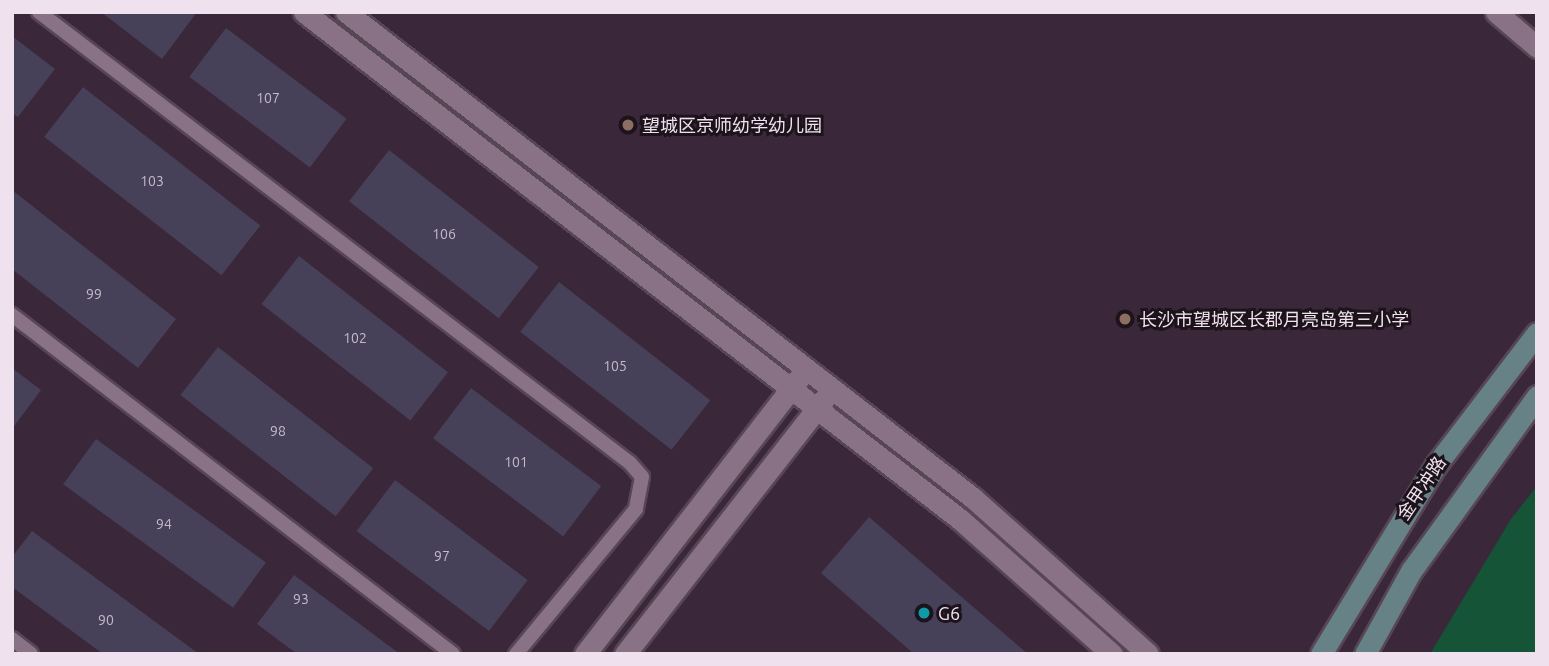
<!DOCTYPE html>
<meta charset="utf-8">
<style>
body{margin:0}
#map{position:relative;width:1549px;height:666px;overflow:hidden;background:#3a2739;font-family:Ubuntu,"Noto Sans SC",sans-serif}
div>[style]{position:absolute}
.green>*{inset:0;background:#155437}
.building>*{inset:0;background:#474059;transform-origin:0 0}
.roads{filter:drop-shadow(2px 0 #574656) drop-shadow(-2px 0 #574656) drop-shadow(0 2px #574656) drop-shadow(0 -2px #574656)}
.service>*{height:14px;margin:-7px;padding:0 7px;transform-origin:7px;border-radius:7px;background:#897286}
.tertiary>*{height:21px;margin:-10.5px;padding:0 10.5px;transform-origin:10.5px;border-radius:10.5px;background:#897286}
.secondary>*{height:21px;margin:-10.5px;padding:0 10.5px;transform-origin:10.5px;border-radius:10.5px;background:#678286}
.dots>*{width:19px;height:19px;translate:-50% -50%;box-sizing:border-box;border:4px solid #1c131b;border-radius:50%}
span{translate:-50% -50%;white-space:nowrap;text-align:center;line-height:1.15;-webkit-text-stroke:6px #1c131b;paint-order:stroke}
.number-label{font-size:14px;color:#c5bac9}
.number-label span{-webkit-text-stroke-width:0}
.poi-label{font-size:18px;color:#efe2ee}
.left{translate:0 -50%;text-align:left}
.street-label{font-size:18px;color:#efe2ee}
.frame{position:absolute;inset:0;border:14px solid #efe2ee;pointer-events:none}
</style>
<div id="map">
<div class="green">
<div style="clip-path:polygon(1537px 486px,1537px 654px,1430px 654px,1511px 519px)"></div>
</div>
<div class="building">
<div style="clip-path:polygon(101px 12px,197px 12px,162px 59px)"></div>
<div style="left:226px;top:28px;width:151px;height:61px;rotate:37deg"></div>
<div style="clip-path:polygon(12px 36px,55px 69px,18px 117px,12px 113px)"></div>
<div style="left:83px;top:87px;width:225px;height:63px;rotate:38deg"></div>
<div style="left:389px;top:150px;width:190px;height:65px;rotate:38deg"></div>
<div style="clip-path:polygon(12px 190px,176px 319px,138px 368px,12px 269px)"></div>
<div style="left:299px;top:256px;width:189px;height:61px;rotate:38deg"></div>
<div style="left:559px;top:282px;width:192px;height:63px;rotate:38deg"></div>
<div style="left:218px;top:347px;width:197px;height:61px;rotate:38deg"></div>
<div style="clip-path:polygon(12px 368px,41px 390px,12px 429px)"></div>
<div style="left:471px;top:388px;width:163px;height:63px;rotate:37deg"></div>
<div style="left:96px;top:439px;width:210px;height:56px;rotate:36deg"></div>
<div style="left:395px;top:480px;width:166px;height:64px;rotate:37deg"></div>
<div style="clip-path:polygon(869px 517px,1028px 654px,914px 654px,821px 573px)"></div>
<div style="clip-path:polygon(32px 531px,199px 654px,103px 654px,12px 587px,12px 557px)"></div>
<div style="clip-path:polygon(294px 575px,400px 654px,297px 654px,257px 624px)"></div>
</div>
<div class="roads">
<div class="service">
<div style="left:39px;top:12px;width:743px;rotate:37.35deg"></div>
<div style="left:630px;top:463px;width:18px;rotate:49deg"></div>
<div style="left:642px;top:477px;width:33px;rotate:101deg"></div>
<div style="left:636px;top:509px;width:188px;rotate:129.6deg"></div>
<div style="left:12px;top:315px;width:556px;rotate:37.55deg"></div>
<div style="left:12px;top:639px;width:24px;rotate:38deg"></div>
</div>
<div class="tertiary">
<div style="left:304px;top:12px;width:830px;rotate:37.71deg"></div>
<div style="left:961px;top:520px;width:202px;rotate:41.6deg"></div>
<div style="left:346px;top:12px;width:793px;rotate:37.78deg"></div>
<div style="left:973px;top:498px;width:234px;rotate:41.7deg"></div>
<div style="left:1496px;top:12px;width:54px;rotate:40.5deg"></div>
<div style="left:585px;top:654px;width:349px;rotate:-52.2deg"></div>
<div style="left:625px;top:654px;width:323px;rotate:-52deg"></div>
</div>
<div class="secondary">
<div style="left:1321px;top:654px;width:221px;rotate:-58.7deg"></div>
<div style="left:1436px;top:465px;width:166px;rotate:-52.6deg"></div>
<div style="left:1365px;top:654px;width:95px;rotate:-61deg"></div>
<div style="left:1411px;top:571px;width:216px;rotate:-54.2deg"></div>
</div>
</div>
<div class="dots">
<div style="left:628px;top:125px;background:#8d6e63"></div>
<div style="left:1125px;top:319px;background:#8d6e63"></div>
<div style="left:924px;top:613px;background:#0f9aa8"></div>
</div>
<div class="number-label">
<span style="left:268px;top:98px">107</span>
<span style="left:152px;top:181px">103</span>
<span style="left:444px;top:234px">106</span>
<span style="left:94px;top:294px">99</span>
<span style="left:355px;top:338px">102</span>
<span style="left:615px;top:366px">105</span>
<span style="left:278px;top:431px">98</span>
<span style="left:516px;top:462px">101</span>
<span style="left:164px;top:524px">94</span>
<span style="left:442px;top:556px">97</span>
<span style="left:301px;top:599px">93</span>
<span style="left:106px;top:620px">90</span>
</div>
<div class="poi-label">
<span class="left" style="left:642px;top:125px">望城区京师幼学幼儿园</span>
<span class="left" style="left:1139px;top:319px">长沙市望城区长郡月亮岛第三小学</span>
<span class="left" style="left:938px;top:613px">G6</span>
</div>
<div class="street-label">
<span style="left:1421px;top:488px;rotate:-56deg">金甲冲路</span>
</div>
<div class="frame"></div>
</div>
